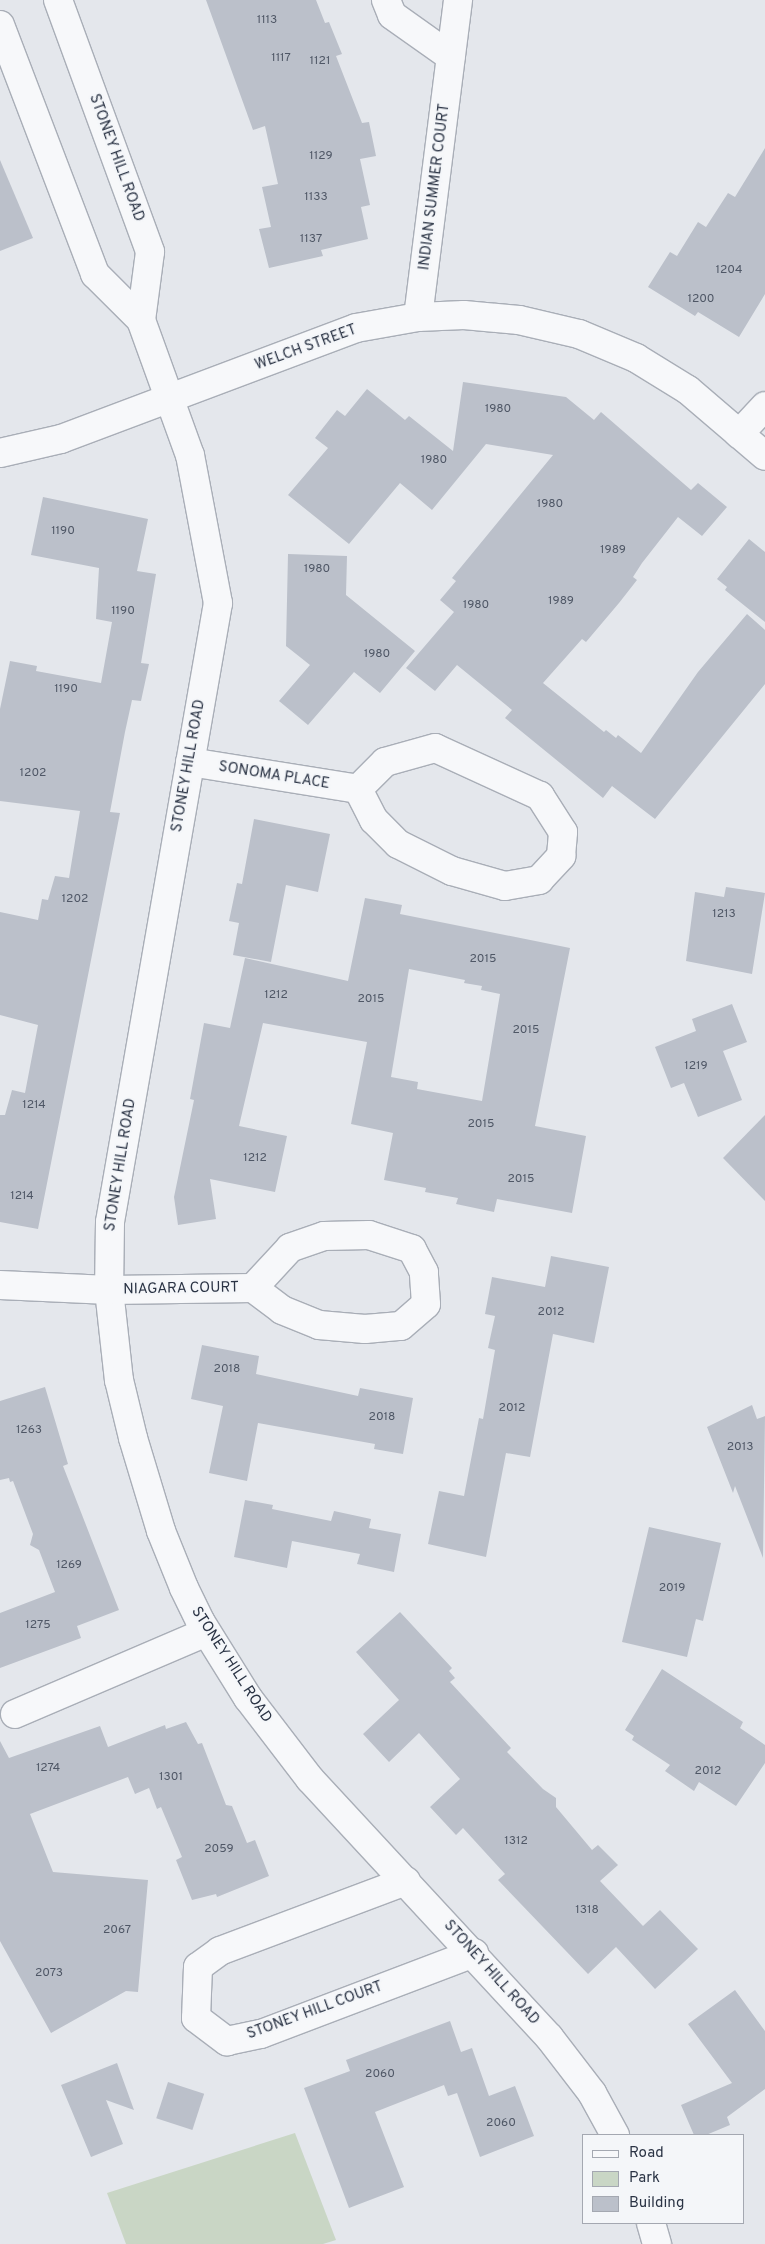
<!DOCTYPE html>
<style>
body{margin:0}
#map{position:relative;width:765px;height:2244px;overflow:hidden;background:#e4e7ec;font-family:Overpass,sans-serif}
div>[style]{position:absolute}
.green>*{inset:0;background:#c9d6c5}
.building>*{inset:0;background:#bbc0ca;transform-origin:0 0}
.roads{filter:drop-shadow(1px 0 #a9aeb7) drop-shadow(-1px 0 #a9aeb7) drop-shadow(0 1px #a9aeb7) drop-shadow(0 -1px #a9aeb7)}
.minor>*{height:28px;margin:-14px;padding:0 14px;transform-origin:14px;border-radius:14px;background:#f7f8fa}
span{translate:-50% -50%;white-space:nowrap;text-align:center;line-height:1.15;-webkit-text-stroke:4px #f4f6f9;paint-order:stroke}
.number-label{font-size:12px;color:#4f5766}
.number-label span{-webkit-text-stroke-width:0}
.street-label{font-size:15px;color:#2b3445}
.legend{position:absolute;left:582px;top:2134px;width:162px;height:90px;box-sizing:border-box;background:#f4f6f9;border:1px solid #a4a8b1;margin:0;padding:6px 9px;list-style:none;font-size:15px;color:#2b3445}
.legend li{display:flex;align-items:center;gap:10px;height:25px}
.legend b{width:25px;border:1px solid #a4a8b1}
</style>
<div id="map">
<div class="green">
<div style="clip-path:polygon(295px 2133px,336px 2240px,323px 2244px,126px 2244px,107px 2193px)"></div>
</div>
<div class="building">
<div style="clip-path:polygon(206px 0,316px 0,325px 23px,329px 22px,342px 54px,336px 56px,362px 123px,369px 122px,376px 156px,360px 159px,370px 205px,361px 207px,368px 239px,321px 250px,323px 256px,269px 268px,259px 229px,271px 227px,262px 187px,278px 184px,265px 126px,253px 130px)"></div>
<div style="clip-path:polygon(765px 148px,765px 294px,739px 337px,698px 312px,695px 316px,648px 287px,670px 252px,677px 256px,698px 222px,706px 227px,728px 193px,735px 197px)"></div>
<div style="clip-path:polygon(0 160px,33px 238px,0 251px)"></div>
<div style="clip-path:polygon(463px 382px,566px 397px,594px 420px,601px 412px,691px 490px,698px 483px,727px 507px,702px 536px,678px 517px,642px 563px,633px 577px,637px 580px,619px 603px,586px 642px,582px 639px,543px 683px,604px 732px,606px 730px,616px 738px,618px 735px,641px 753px,698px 672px,747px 614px,765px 630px,765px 684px,655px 819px,612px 786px,603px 798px,505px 718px,512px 710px,457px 665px,435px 691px,406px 668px,454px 612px,440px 600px,456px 581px,452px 578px,553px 455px,486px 444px,432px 510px,400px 483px,349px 544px,288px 495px,328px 448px,315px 438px,337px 410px,345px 416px,367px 389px,405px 420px,409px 416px,453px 451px)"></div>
<div style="clip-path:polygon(43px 497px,148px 519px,137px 571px,156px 574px,141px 663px,149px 664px,141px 701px,132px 700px,125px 732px,110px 812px,120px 813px,38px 1229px,0 1222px,0 1115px,5px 1115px,12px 1090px,25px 1093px,38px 1025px,0 1015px,0 912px,38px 920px,42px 899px,48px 900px,55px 876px,69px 878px,80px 811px,0 801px,0 709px,10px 661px,37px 666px,36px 671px,101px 683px,112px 622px,96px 619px,99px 568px,31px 555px)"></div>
<div style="clip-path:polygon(749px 539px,765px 552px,765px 622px,725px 590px,727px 587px,717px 579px)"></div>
<div style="clip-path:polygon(288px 554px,347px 556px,346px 595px,415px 651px,380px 693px,354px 672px,308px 725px,279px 701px,310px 665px,286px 646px)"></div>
<div style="clip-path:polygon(254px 819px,330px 834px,318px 892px,286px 885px,271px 962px,233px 955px,239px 923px,229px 921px,237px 883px,242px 884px)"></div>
<div style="clip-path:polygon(726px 887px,765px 893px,752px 974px,686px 961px,695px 892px,724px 897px)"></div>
<div style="clip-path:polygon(evenodd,365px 898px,402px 905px,400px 914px,570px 948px,535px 1126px,586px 1136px,572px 1213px,497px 1199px,494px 1212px,456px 1204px,458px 1198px,425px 1192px,426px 1188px,384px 1180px,393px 1133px,351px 1124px,367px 1042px,263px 1023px,239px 1126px,287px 1136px,275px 1192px,210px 1179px,216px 1219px,178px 1225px,174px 1197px,194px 1100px,190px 1099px,204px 1023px,230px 1028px,245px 958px,348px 981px,365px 898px,409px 969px,465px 980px,464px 983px,482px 986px,481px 990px,500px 994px,482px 1101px,417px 1089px,418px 1082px,391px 1077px,409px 969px)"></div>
<div style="clip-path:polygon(732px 1004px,747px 1042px,723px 1051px,742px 1100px,698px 1117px,684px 1083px,671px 1088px,655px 1047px,696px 1031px,692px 1019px)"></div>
<div style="clip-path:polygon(765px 1115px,765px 1201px,723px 1158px)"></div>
<div style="clip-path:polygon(551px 1256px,609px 1267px,594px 1343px,553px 1334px,530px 1457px,506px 1453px,486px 1557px,428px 1544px,439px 1491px,464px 1496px,479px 1418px,483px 1419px,495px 1350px,488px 1348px,495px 1316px,485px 1314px,492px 1277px,545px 1287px)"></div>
<div style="clip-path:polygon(202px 1345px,259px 1356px,256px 1374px,358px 1396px,360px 1388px,413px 1398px,403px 1454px,374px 1449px,375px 1444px,258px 1423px,247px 1481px,209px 1473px,223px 1406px,191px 1399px)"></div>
<div style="clip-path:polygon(45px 1387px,68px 1464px,63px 1466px,119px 1610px,77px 1626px,81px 1638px,0 1668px,0 1613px,55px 1592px,39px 1550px,30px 1545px,33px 1534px,13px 1481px,10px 1482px,9px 1478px,0 1480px,0 1401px)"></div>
<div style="clip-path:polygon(752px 1405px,757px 1419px,765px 1416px,763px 1558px,735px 1486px,733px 1493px,707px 1427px)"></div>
<div style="clip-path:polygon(245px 1500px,273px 1505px,272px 1509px,331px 1521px,334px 1511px,371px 1519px,369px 1528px,401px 1534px,394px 1572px,357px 1564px,360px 1554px,292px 1541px,287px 1568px,234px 1557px)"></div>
<div style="clip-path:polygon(649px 1527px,721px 1543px,703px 1621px,696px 1619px,687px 1657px,622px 1642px)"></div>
<div style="clip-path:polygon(400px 1612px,452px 1668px,449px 1671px,455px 1678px,450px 1682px,511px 1748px,507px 1752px,543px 1789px,556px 1798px,556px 1807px,592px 1850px,598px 1845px,618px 1865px,600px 1881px,643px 1926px,660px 1910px,698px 1949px,655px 1989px,616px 1947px,588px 1974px,498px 1880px,505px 1874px,463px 1828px,456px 1835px,430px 1807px,460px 1779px,419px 1733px,389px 1762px,363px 1734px,399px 1700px,356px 1652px)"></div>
<div style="clip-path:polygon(662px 1669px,743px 1722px,740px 1728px,765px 1745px,765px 1763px,736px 1806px,699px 1782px,694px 1791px,665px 1771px,670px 1765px,632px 1740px,634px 1736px,625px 1730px)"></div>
<div style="clip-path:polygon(186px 1722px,198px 1744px,202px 1743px,226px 1805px,232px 1806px,247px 1843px,255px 1840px,269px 1876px,217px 1897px,216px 1894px,192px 1900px,176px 1860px,182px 1857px,161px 1807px,157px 1809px,149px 1788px,135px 1794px,128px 1777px,30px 1814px,53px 1872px,148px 1880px,138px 1992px,126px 1991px,51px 2033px,0 1941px,0 1741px,9px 1758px,100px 1726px,108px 1747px,165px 1725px,166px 1729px)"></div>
<div style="clip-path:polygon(735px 1990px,765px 2031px,765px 2089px,727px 2117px,730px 2125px,706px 2135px,694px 2135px,681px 2105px,732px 2083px,688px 2024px)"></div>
<div style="clip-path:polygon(450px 2021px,461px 2052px,472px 2048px,489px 2096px,515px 2086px,534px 2136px,480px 2157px,457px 2093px,448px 2096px,444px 2085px,375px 2112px,404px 2187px,349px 2208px,304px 2088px,350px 2071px,346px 2060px)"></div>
<div style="clip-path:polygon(117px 2063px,134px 2110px,106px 2100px,123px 2144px,91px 2157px,61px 2085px)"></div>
<div style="left:168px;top:2082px;width:38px;height:38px;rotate:18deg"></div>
</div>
<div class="roads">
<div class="minor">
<div style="left:58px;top:0;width:268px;rotate:69.9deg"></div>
<div style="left:150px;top:252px;width:69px;rotate:97.5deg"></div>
<div style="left:386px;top:0;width:16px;rotate:68deg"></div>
<div style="left:392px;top:15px;width:72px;rotate:35.4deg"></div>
<div style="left:0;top:25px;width:267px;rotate:69.1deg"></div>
<div style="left:95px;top:274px;width:65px;rotate:45deg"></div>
<div style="left:141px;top:320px;width:144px;rotate:70.1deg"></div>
<div style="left:190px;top:455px;width:151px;rotate:79.3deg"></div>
<div style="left:218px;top:603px;width:628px;rotate:99.9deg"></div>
<div style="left:110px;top:1222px;width:68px;rotate:90.8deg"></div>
<div style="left:109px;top:1290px;width:91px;rotate:83.7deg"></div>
<div style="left:119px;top:1380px;width:60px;rotate:76.4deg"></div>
<div style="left:133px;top:1438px;width:97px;rotate:73.2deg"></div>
<div style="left:161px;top:1531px;width:61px;rotate:68deg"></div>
<div style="left:184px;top:1588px;width:37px;rotate:64deg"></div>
<div style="left:200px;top:1621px;width:91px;rotate:58.1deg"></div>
<div style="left:248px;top:1698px;width:102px;rotate:52.6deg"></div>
<div style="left:310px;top:1779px;width:352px;rotate:47.2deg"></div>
<div style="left:549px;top:2037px;width:71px;rotate:52.5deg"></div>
<div style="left:592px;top:2093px;width:48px;rotate:61.3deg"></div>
<div style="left:418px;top:317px;width:320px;rotate:-82.8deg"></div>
<div style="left:739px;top:434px;width:38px;rotate:-47deg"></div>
<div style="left:0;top:453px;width:63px;rotate:-12.9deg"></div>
<div style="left:61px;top:439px;width:315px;rotate:-20.6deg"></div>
<div style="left:356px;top:328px;width:63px;rotate:-10.1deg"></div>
<div style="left:418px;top:317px;width:46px;rotate:-2.5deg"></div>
<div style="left:464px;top:315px;width:55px;rotate:5.2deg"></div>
<div style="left:519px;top:320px;width:62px;rotate:13.1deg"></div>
<div style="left:579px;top:334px;width:62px;rotate:22.8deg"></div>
<div style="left:636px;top:358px;width:61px;rotate:31.6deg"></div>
<div style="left:688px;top:390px;width:101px;rotate:40.6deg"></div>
<div style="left:190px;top:762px;width:170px;rotate:9.1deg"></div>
<div style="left:358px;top:789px;width:35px;rotate:63deg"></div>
<div style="left:374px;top:820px;width:34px;rotate:45deg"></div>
<div style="left:398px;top:844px;width:60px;rotate:26.6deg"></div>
<div style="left:452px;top:871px;width:55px;rotate:15.8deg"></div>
<div style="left:505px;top:886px;width:35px;rotate:-10deg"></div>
<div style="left:539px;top:880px;width:33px;rotate:-47deg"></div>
<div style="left:561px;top:856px;width:24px;rotate:-85deg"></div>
<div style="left:563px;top:832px;width:43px;rotate:-122.6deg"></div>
<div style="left:540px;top:796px;width:115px;rotate:-155.4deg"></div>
<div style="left:435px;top:748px;width:52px;rotate:164.4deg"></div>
<div style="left:385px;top:762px;width:38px;rotate:135deg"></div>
<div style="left:0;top:1285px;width:109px;rotate:2.6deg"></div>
<div style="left:109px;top:1290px;width:144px;rotate:-0.8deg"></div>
<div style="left:253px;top:1288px;width:36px;rotate:37deg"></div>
<div style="left:282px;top:1310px;width:40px;rotate:22deg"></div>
<div style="left:319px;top:1325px;width:46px;rotate:5deg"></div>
<div style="left:365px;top:1329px;width:36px;rotate:-5deg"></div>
<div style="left:401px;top:1326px;width:33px;rotate:-41deg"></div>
<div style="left:426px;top:1304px;width:32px;rotate:-94deg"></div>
<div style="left:424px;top:1272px;width:26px;rotate:-118deg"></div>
<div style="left:412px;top:1249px;width:45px;rotate:-162deg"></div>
<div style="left:369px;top:1235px;width:45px;rotate:178.7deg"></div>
<div style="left:324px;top:1236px;width:36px;rotate:161deg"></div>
<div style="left:290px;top:1248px;width:54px;rotate:132.8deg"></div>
<div style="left:15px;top:1714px;width:208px;rotate:-23.2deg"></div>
<div style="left:406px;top:1881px;width:199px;rotate:159.4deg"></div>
<div style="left:220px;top:1951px;width:27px;rotate:144deg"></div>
<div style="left:198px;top:1967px;width:51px;rotate:92.2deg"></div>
<div style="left:196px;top:2018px;width:39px;rotate:37deg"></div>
<div style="left:227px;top:2041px;width:35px;rotate:-12deg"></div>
<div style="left:261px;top:2034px;width:228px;rotate:-20.8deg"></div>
<div style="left:651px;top:2223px;width:22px;rotate:74deg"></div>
</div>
</div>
<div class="number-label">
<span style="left:267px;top:21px">1113</span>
<span style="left:281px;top:59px">1117</span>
<span style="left:320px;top:62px">1121</span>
<span style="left:321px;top:157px">1129</span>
<span style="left:316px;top:198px">1133</span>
<span style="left:311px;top:240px">1137</span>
<span style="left:729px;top:271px">1204</span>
<span style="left:701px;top:300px">1200</span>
<span style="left:498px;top:410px">1980</span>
<span style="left:434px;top:461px">1980</span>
<span style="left:550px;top:505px">1980</span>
<span style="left:63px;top:532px">1190</span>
<span style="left:613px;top:551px">1989</span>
<span style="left:317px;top:570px">1980</span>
<span style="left:561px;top:602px">1989</span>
<span style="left:476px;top:606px">1980</span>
<span style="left:123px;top:612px">1190</span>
<span style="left:377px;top:655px">1980</span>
<span style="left:66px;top:690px">1190</span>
<span style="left:33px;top:774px">1202</span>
<span style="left:75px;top:900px">1202</span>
<span style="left:724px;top:915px">1213</span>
<span style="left:483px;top:960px">2015</span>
<span style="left:276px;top:996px">1212</span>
<span style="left:371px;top:1000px">2015</span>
<span style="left:526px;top:1031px">2015</span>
<span style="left:696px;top:1067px">1219</span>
<span style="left:34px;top:1106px">1214</span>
<span style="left:481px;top:1125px">2015</span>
<span style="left:255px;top:1159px">1212</span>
<span style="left:521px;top:1180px">2015</span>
<span style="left:22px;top:1197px">1214</span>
<span style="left:551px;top:1313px">2012</span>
<span style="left:227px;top:1370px">2018</span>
<span style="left:512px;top:1409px">2012</span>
<span style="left:382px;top:1418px">2018</span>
<span style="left:29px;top:1431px">1263</span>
<span style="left:740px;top:1448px">2013</span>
<span style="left:69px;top:1566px">1269</span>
<span style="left:672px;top:1589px">2019</span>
<span style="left:38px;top:1626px">1275</span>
<span style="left:48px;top:1769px">1274</span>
<span style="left:708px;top:1772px">2012</span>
<span style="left:171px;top:1778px">1301</span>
<span style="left:516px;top:1842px">1312</span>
<span style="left:219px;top:1850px">2059</span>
<span style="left:587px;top:1911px">1318</span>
<span style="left:117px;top:1931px">2067</span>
<span style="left:49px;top:1974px">2073</span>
<span style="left:380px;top:2075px">2060</span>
<span style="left:501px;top:2124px">2060</span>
</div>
<div class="street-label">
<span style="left:116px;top:158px;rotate:70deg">STONEY HILL ROAD</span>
<span style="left:435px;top:187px;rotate:-83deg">INDIAN SUMMER COURT</span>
<span style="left:306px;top:348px;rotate:-20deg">WELCH STREET</span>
<span style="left:189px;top:766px;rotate:-80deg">STONEY HILL ROAD</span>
<span style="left:274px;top:776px;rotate:9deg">SONOMA PLACE</span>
<span style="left:121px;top:1165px;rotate:-81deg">STONEY HILL ROAD</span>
<span style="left:181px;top:1289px;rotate:-1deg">NIAGARA COURT</span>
<span style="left:231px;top:1665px;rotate:57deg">STONEY HILL ROAD</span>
<span style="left:491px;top:1973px;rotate:48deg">STONEY HILL ROAD</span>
<span style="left:315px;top:2011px;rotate:-20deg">STONEY HILL COURT</span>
</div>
<ul class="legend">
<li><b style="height:6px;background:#f7f8fa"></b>Road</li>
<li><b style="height:14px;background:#c9d6c5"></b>Park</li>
<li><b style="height:14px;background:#bbc0ca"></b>Building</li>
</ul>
</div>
